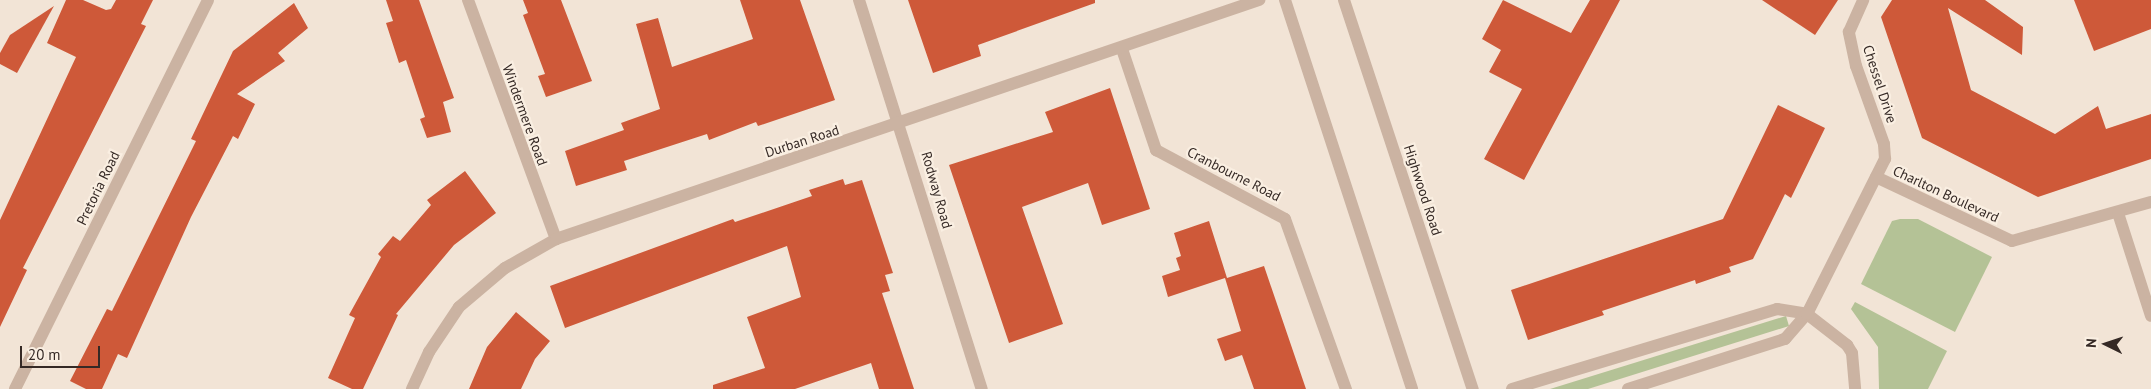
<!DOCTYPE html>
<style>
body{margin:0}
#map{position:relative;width:2151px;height:389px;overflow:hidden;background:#f2e4d6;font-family:"PT Sans",sans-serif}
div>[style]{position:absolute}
.green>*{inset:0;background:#b4c296}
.building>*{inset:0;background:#ce5939}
.minor>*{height:12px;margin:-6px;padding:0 6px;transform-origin:6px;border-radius:6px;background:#cbb3a2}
span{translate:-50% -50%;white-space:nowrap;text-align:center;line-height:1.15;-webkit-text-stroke:4.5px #faefe2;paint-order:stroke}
.street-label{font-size:14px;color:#352925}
.north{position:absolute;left:2081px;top:319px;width:50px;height:50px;-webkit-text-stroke:4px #faefe2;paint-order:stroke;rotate:274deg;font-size:14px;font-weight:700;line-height:20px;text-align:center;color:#352925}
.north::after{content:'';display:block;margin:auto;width:18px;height:22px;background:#352925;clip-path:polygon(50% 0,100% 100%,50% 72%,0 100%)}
.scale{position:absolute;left:20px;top:346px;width:80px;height:22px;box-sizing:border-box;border:2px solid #352925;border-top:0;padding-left:6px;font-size:15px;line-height:18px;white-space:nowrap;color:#352925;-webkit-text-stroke:4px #faefe2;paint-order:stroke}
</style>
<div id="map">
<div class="green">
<div style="clip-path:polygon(1900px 219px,1918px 219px,1992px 257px,1955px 332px,1861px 284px,1892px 221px)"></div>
<div style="clip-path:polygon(1855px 302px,1947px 351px,1928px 389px,1879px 389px,1878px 347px,1851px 309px)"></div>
<div style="clip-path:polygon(1786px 316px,1789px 326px,1588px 389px,1550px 389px)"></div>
</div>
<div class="building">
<div style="clip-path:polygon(66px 0,83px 0,106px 10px,111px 9px,116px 0,153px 0,141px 24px,146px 26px,23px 268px,27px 270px,0 327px,0 220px,76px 57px,47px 43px)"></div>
<div style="clip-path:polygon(386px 0,419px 0,454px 98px,443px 102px,451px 132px,427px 138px,420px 119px,425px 117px,406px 60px,399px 63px,386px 23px,393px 21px)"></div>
<div style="clip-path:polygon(523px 0,561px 0,592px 81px,546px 97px,538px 76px,545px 74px,523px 15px,528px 13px)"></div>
<div style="clip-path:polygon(740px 0,800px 0,835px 100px,758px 126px,756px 122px,709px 140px,707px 134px,624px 161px,627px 170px,576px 186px,565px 151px,624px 130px,621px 123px,660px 109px,636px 24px,658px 18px,672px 67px,753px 39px)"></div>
<div style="clip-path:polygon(908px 0,1095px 0,1095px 3px,978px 45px,981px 56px,933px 73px)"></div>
<div style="clip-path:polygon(1503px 0,1571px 33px,1590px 0,1620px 0,1524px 180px,1484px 159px,1522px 89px,1489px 72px,1501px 50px,1482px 39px)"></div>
<div style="clip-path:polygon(1762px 0,1838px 0,1815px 35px)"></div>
<div style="clip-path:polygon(1892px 0,1985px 0,2023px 27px,2022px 55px,1948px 8px,1971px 90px,2055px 134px,2098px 106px,2106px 129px,2151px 114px,2151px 159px,2038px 197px,1922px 138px,1881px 17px)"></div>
<div style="clip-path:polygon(2074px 0,2151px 0,2151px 29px,2094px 51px)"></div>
<div style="clip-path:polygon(294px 3px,308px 28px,278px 53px,285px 61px,237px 94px,255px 104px,238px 139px,233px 136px,191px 217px,127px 358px,118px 354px,102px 389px,86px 389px,70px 381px,107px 309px,112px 311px,196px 141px,191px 139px,233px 51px)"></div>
<div style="clip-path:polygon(54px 6px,17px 73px,0 64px,0 53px,10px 35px)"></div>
<div style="clip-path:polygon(1110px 88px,1150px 209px,1102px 225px,1088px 183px,1022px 207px,1063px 324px,1009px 343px,949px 165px,1053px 132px,1045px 112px)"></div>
<div style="clip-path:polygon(1778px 105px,1825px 128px,1791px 198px,1785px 194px,1753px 259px,1729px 267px,1731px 272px,1696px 284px,1695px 280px,1602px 311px,1604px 315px,1528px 340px,1511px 290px,1723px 219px)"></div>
<div style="clip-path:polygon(465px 171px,496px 213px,454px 245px,396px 314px,398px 315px,363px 389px,352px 389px,328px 378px,355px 318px,349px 315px,381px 257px,378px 254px,393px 236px,400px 241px,431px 205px,427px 200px)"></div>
<div style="clip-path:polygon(843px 179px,845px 185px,862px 180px,893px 273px,885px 275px,890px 291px,882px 293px,914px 389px,879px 389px,871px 363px,795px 389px,713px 389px,713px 385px,765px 368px,747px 317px,801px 297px,787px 246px,565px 328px,550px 286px,733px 219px,735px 222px,812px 196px,809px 190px)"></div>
<div style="clip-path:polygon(1209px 221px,1227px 278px,1264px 266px,1306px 389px,1254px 389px,1242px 355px,1225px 361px,1217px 339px,1241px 331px,1225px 278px,1168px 297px,1162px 276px,1180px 270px,1176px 258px,1181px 256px,1174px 233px)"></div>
<div style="clip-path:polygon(516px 312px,550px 341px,535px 359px,521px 389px,469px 389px,487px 347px)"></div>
</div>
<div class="minor">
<div style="left:468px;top:0;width:255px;rotate:69.8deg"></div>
<div style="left:859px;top:0;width:408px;rotate:72.5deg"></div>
<div style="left:1285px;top:0;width:409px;rotate:71.9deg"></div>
<div style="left:1344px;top:0;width:410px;rotate:71.7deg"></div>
<div style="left:1122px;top:49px;width:107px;rotate:71.4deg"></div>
<div style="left:1156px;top:150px;width:146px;rotate:28.1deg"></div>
<div style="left:1285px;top:219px;width:181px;rotate:70.3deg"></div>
<div style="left:1876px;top:177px;width:150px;rotate:25.2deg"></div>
<div style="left:2012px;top:241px;width:144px;rotate:-15.7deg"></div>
<div style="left:2118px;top:213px;width:108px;rotate:72.2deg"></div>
<div style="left:15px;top:389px;width:434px;rotate:-63.6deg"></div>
<div style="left:412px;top:389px;width:41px;rotate:-65.3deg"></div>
<div style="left:429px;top:352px;width:54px;rotate:-56.3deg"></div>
<div style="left:459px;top:307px;width:60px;rotate:-40.3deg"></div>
<div style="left:505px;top:268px;width:59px;rotate:-29.6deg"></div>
<div style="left:556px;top:239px;width:743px;rotate:-18.78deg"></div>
<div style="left:1512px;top:389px;width:277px;rotate:-16.8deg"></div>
<div style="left:1777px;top:309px;width:30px;rotate:9deg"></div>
<div style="left:1807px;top:314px;width:51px;rotate:37.8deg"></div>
<div style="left:1847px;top:345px;width:9px;rotate:58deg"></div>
<div style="left:1852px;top:353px;width:36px;rotate:85deg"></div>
<div style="left:1628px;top:389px;width:165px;rotate:-17.7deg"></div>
<div style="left:1785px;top:339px;width:33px;rotate:-49deg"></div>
<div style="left:1807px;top:314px;width:174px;rotate:-63.3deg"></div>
<div style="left:1885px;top:159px;width:15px;rotate:-94deg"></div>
<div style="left:1884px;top:144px;width:83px;rotate:-109.7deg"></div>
<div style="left:1856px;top:66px;width:35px;rotate:-102deg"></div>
<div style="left:1849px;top:32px;width:35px;rotate:-66deg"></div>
</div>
<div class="street-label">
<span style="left:1880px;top:84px;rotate:72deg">Chessel Drive</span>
<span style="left:525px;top:115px;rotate:70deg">Windermere Road</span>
<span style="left:802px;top:141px;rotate:-18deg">Durban Road</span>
<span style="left:1234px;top:174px;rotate:27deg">Cranbourne Road</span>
<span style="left:98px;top:188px;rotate:-64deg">Pretoria Road</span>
<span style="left:937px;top:190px;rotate:74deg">Rodway Road</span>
<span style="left:1423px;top:190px;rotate:72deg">Highwood Road</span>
<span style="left:1946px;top:194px;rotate:25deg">Charlton Boulevard</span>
</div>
<div class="north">N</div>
<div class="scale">20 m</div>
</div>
